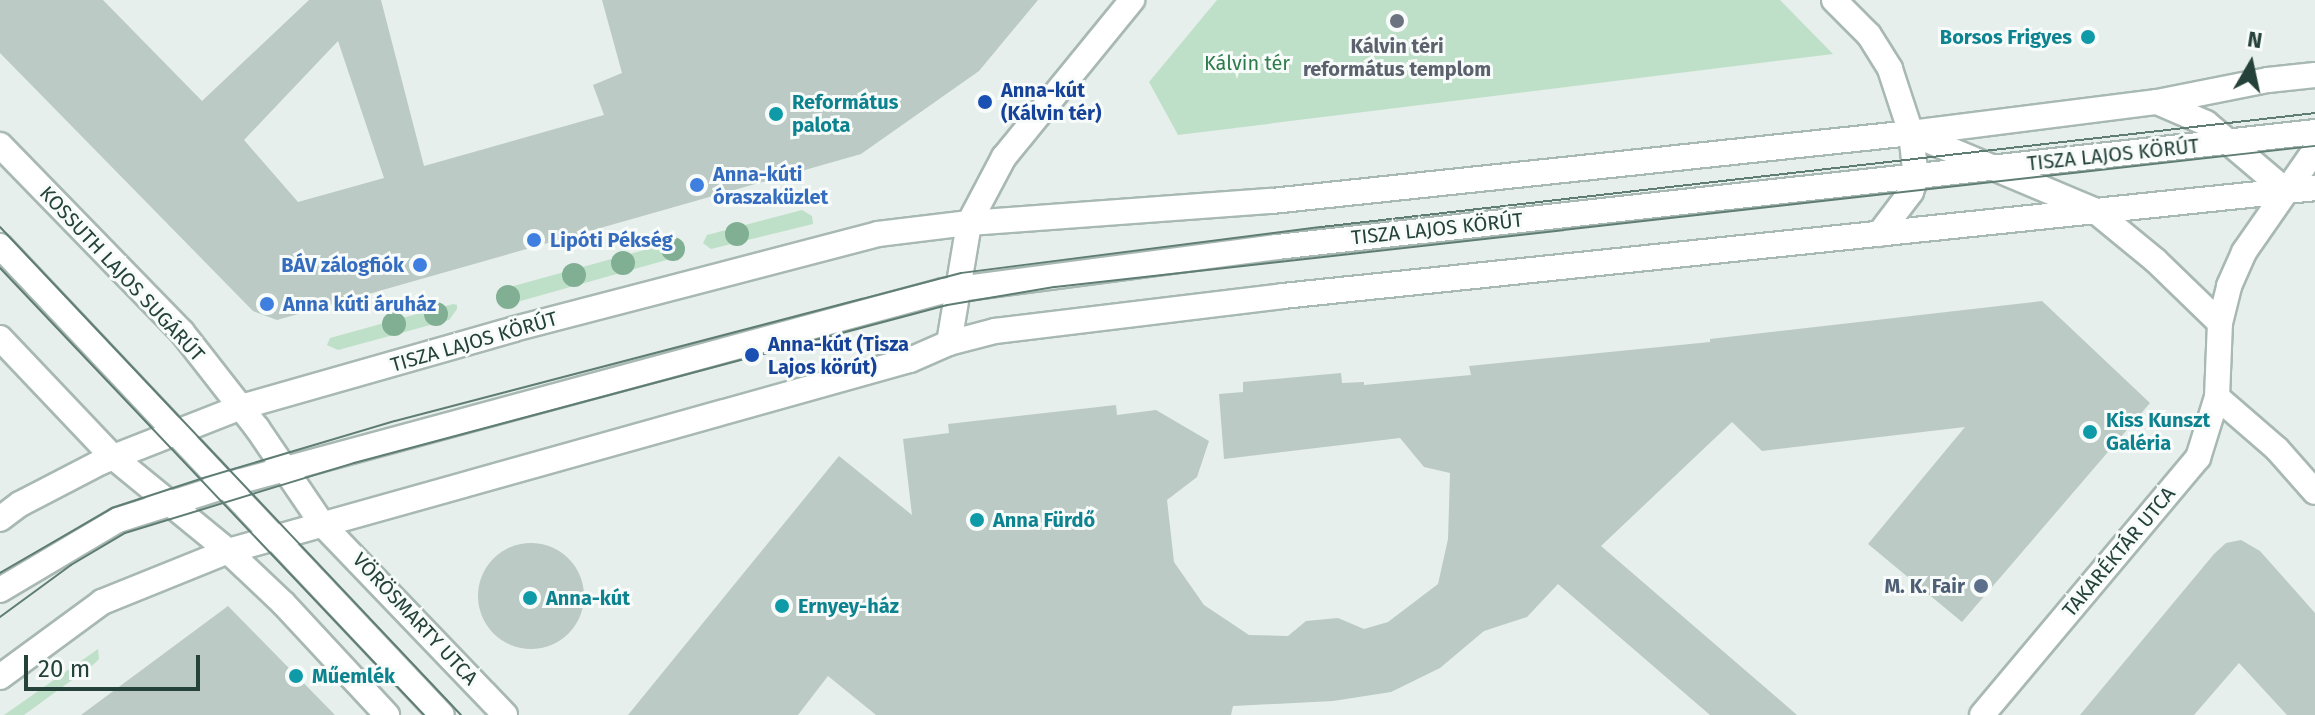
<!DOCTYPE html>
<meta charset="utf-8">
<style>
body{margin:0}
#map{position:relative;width:2315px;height:715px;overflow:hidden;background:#e6efeb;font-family:"Fira Sans",sans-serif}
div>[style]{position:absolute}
.green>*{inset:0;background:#bfe0c8}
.building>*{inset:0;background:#bbcac4}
.round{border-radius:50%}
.roads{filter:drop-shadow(2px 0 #a8b8b2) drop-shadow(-2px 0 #a8b8b2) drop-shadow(0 2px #a8b8b2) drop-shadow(0 -2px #a8b8b2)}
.minor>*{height:24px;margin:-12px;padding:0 12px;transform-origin:12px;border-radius:12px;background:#fff}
.tram>*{height:2px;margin:-1px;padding:0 1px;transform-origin:1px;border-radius:1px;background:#5f7d75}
.trees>*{width:24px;height:24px;margin:-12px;border-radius:50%;background:#80af93}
.dots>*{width:22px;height:22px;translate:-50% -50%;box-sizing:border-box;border:4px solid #f7fbf9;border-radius:50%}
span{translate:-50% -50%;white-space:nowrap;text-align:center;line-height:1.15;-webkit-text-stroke:6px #f7fbf9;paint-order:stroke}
.culture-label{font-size:20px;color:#0d838f;font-weight:700}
.right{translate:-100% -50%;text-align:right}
.left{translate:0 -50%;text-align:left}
.worship-label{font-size:20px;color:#5b616d;font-weight:700}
.park-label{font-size:20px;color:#2d7a4b}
.transit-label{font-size:20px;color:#164399;font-weight:700}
.street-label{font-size:20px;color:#24423a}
.shop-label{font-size:20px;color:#366cbe;font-weight:700}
.service-label{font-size:20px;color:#4e5e75;font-weight:700}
.north{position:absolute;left:2211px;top:24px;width:80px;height:80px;-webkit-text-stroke:6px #f7fbf9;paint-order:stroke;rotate:9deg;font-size:22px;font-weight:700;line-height:32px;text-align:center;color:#24423a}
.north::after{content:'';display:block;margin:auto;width:28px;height:36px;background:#24423a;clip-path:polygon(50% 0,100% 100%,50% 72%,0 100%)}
.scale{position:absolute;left:24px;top:655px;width:176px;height:36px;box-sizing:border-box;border:4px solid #24423a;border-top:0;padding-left:10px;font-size:24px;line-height:28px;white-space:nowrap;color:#24423a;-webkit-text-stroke:6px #f7fbf9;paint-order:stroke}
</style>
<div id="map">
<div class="green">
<div style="clip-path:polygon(1217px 0,1780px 0,1833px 54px,1178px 135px,1149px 82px)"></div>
<div style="clip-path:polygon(802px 210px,812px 216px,813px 224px,711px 249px,703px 243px,707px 235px)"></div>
<div style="clip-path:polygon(666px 244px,676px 244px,681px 252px,670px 259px,510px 304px,499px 300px,503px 289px)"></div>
<div style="clip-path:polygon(453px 304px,457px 305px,457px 309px,449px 320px,338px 350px,327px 345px,330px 338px)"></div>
<div style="clip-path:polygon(98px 649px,99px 659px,94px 664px,24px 715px,4px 715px)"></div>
</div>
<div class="building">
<div style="clip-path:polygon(evenodd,0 0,103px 0,202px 101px,309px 0,381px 0,424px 166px,604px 115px,593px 85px,622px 73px,602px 0,1038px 0,979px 71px,861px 154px,277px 320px,253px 311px,0 53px,0 0,338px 41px,384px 178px,298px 202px,244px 140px,338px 41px)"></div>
<div style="clip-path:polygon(2042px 301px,2150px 403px,1962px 622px,1868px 544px,1965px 427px,1762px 451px,1732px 422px,1601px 546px,1797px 715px,1710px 715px,1558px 584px,1527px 617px,1484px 631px,1440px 668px,1391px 692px,1333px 701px,1233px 706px,1231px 715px,876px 715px,828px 676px,798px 715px,628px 715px,839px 456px,912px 515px,903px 439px,949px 433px,948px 424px,1116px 405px,1117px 415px,1156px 410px,1209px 441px,1197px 477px,1167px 500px,1174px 562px,1204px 605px,1249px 635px,1288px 636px,1306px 621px,1338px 618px,1364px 629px,1388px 622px,1438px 584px,1448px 539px,1450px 473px,1424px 467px,1400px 438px,1224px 459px,1219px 394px,1243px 392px,1243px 382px,1341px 373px,1342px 383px,1364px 382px,1364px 385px,1471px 375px,1469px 366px,1710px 342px,1710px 339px)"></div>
<div style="clip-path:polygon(2241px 540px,2260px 551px,2315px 613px,2315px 715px,2287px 715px,2239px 663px,2194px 715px,2080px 715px,2214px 554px,2226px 543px)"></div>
<div class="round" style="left:478px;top:543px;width:106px;height:106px"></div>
<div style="clip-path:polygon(228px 606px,335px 715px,81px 715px)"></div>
</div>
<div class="roads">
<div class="minor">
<div style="left:1834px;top:0;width:49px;rotate:45deg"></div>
<div style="left:1869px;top:35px;width:40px;rotate:58deg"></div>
<div style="left:1890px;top:69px;width:67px;rotate:71.8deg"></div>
<div style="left:1911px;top:133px;width:45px;rotate:83.7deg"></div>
<div style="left:1916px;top:178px;width:15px;rotate:110deg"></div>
<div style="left:1911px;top:192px;width:53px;rotate:127.3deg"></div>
<div style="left:2157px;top:102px;width:53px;rotate:23.2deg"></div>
<div style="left:2206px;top:123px;width:104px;rotate:40.3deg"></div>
<div style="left:1913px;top:134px;width:196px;rotate:22.8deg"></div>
<div style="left:2094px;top:210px;width:80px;rotate:39.4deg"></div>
<div style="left:2156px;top:261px;width:89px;rotate:44.1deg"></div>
<div style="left:0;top:145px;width:261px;rotate:45.8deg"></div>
<div style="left:182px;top:332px;width:122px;rotate:52deg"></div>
<div style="left:257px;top:428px;width:117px;rotate:55.8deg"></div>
<div style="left:323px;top:525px;width:263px;rotate:46.2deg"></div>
<div style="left:0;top:246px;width:644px;rotate:46.7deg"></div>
<div style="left:0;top:338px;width:163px;rotate:46.5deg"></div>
<div style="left:112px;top:456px;width:150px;rotate:39.3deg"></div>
<div style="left:228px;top:551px;width:76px;rotate:43.4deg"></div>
<div style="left:283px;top:603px;width:153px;rotate:47.1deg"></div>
<div style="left:949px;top:343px;width:122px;rotate:-80.5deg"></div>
<div style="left:969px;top:223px;width:75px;rotate:-62.1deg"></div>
<div style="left:1004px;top:157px;width:203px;rotate:-50.8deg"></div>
<div style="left:2217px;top:397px;width:79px;rotate:40.9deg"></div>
<div style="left:2277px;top:449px;width:57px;rotate:48.5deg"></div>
<div style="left:0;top:519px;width:25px;rotate:-37deg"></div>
<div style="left:20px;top:504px;width:91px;rotate:-27.4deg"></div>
<div style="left:101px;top:462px;width:150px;rotate:-21.4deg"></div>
<div style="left:241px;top:407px;width:284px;rotate:-15.9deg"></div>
<div style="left:514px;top:329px;width:376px;rotate:-14.6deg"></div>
<div style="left:878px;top:234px;width:92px;rotate:-6.9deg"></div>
<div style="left:969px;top:223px;width:304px;rotate:-4.2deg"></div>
<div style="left:1272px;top:201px;width:643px;rotate:-6.07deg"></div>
<div style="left:1911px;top:133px;width:248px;rotate:-7.2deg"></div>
<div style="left:2157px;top:102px;width:113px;rotate:-11.2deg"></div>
<div style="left:2268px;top:80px;width:47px;rotate:-6.1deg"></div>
<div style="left:0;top:590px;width:137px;rotate:-30.7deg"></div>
<div style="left:118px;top:520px;width:129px;rotate:-17.6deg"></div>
<div style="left:241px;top:481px;width:727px;rotate:-15.14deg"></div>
<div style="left:943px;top:291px;width:337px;rotate:-7.5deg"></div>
<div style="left:1277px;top:247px;width:1044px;rotate:-6.32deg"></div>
<div style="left:0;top:677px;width:127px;rotate:-36.3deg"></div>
<div style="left:102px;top:602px;width:136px;rotate:-22deg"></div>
<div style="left:228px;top:551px;width:708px;rotate:-15.65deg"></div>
<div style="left:910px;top:360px;width:43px;rotate:-23.6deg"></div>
<div style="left:949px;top:343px;width:48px;rotate:-14.6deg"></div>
<div style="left:995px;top:331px;width:290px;rotate:-6.9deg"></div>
<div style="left:1283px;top:296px;width:1038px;rotate:-5.97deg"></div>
<div style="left:1982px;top:715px;width:336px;rotate:-50deg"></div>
<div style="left:2198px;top:458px;width:64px;rotate:-72.7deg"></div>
<div style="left:2217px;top:397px;width:74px;rotate:-87.7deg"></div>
<div style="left:2220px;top:323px;width:38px;rotate:-76deg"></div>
<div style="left:2229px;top:286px;width:37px;rotate:-66deg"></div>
<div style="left:2244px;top:252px;width:124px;rotate:-55.2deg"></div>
</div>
</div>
<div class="tram">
<div style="left:0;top:227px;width:671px;rotate:46.63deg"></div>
<div style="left:0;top:268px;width:616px;rotate:46.51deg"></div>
<div style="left:0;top:573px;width:129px;rotate:-30.1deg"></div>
<div style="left:112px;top:508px;width:93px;rotate:-18.2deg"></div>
<div style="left:200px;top:479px;width:203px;rotate:-16.6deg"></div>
<div style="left:395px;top:421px;width:585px;rotate:-14.65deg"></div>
<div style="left:961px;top:273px;width:363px;rotate:-7.3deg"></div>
<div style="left:1321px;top:227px;width:1001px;rotate:-6.54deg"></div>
<div style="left:0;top:617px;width:88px;rotate:-36.2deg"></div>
<div style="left:71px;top:565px;width:63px;rotate:-30.7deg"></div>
<div style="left:125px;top:533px;width:239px;rotate:-17deg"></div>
<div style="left:354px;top:463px;width:614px;rotate:-14.92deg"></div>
<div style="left:947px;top:305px;width:109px;rotate:-9.5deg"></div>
<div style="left:1055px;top:287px;width:1268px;rotate:-6.39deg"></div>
</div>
<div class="trees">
<div style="left:737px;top:234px"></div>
<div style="left:673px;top:249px"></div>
<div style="left:623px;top:263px"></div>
<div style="left:574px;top:275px"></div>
<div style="left:508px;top:297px"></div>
<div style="left:436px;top:314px"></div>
<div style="left:394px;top:324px"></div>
</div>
<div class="dots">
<div style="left:1397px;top:21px;background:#6b7280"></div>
<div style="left:2088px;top:37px;background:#0f9aa8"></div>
<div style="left:985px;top:102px;background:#1a4fb4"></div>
<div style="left:776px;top:114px;background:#0f9aa8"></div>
<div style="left:697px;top:185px;background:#3f7fe0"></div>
<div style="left:534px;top:240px;background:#3f7fe0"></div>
<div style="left:420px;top:265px;background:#3f7fe0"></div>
<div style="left:267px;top:304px;background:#3f7fe0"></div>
<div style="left:752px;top:355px;background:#1a4fb4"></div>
<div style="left:2090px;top:432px;background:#0f9aa8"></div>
<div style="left:977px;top:520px;background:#0f9aa8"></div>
<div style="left:1981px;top:586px;background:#5c6f8a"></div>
<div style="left:530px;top:598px;background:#0f9aa8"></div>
<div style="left:782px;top:606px;background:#0f9aa8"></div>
<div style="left:296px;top:676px;background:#0f9aa8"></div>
</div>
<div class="culture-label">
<span class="right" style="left:2072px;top:37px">Borsos Frigyes</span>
<span class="left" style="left:792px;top:114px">Református<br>palota</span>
<span class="left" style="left:2106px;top:432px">Kiss Kunszt<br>Galéria</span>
<span class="left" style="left:993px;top:520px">Anna Fürdő</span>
<span class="left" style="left:546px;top:598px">Anna-kút</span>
<span class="left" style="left:798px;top:606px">Ernyey-ház</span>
<span class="left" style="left:312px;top:676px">Műemlék</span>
</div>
<div class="worship-label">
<span style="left:1397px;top:58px">Kálvin téri<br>református templom</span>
</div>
<div class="park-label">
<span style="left:1247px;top:63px">Kálvin tér</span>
</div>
<div class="transit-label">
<span class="left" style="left:1001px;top:102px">Anna-kút<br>(Kálvin tér)</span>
<span class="left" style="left:768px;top:356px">Anna-kút (Tisza<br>Lajos körút)</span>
</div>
<div class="street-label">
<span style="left:2113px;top:155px;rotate:-6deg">TISZA LAJOS KÖRÚT</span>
<span style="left:1437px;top:229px;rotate:-6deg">TISZA LAJOS KÖRÚT</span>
<span style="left:122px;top:274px;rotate:47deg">KOSSUTH LAJOS SUGÁRÚT</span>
<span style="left:474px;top:342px;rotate:-16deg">TISZA LAJOS KÖRÚT</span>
<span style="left:2119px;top:552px;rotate:-50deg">TAKARÉKTÁR UTCA</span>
<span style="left:415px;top:619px;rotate:47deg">VÖRÖSMARTY UTCA</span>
</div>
<div class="shop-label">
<span class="left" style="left:713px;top:186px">Anna-kúti<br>óraszaküzlet</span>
<span class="left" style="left:550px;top:240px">Lipóti Pékség</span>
<span class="right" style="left:404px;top:265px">BÁV zálogfiók</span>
<span class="left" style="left:283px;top:304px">Anna kúti áruház</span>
</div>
<div class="service-label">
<span class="right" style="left:1965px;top:586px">M. K. Fair</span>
</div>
<div class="north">N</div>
<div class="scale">20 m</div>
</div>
